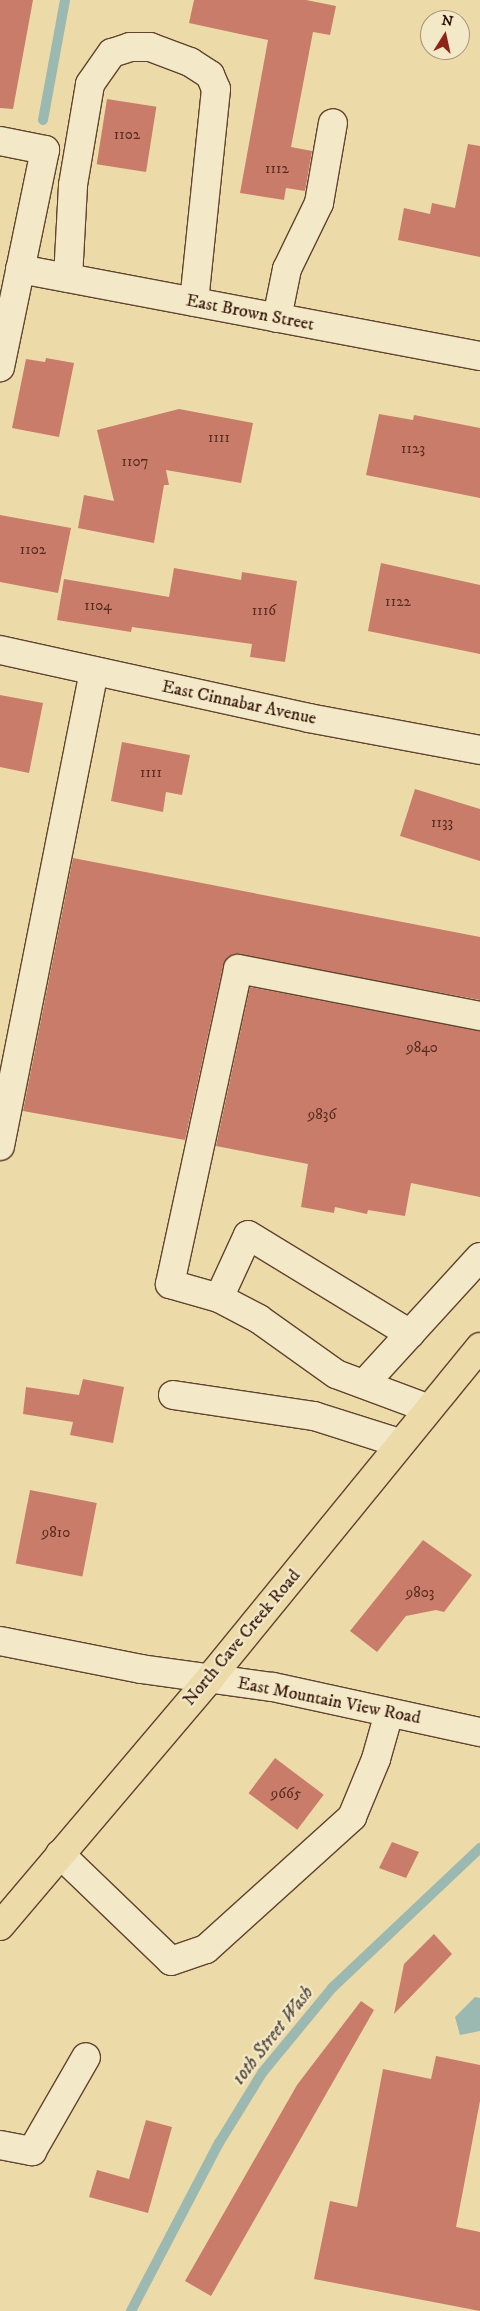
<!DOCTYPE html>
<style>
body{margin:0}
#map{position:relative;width:480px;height:2311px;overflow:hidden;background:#ecdba9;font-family:"IM FELL DW Pica",serif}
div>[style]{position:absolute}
.water>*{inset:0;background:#9bb9b1}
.stream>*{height:10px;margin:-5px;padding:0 5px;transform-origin:5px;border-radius:5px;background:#9bb9b1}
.building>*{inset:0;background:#c97c69;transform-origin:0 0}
.roads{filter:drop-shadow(1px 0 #60442e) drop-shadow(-1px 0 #60442e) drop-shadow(0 1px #60442e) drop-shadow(0 -1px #60442e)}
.minor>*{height:28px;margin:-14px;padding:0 14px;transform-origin:14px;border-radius:14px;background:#f3e8c7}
.major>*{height:28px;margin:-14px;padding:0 14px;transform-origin:14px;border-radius:14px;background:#ecdba9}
span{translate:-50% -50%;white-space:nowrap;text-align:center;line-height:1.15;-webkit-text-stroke:4.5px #f3e8c7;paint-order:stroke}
.number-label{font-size:15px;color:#572c1e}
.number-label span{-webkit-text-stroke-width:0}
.street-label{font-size:18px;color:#311205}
.water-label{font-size:19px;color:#564c41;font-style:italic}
.north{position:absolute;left:420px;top:10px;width:50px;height:50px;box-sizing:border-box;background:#f3e8c7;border:1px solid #a59279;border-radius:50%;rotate:10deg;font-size:14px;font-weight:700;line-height:20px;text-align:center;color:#311205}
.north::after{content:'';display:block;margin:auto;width:18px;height:22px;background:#8f2418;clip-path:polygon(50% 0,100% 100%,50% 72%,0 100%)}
</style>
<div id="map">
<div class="water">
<div style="clip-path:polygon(475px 1997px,480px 1998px,480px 2031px,460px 2035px,455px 2017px)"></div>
</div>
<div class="stream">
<div style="left:43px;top:120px;width:122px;rotate:-79.6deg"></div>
<div style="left:131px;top:2311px;width:190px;rotate:-62.4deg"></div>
<div style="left:219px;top:2143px;width:82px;rotate:-58.4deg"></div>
<div style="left:262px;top:2073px;width:110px;rotate:-50.5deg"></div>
<div style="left:332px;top:1988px;width:204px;rotate:-43.4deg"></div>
</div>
<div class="building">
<div style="clip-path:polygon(0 0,33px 0,13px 109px,0 108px)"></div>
<div style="clip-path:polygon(194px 0,306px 0,336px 6px,330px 35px,313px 32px,291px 147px,312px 151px,305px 191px,286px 188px,284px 200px,240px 193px,268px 40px,189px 23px)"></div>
<div style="left:107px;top:99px;width:50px;height:66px;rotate:9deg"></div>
<div style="clip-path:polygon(468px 144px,480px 146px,480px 257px,398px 240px,404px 208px,430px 214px,432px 203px,455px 208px)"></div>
<div style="clip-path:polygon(46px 358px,74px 363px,59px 437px,12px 428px,26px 359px,45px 362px)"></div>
<div style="clip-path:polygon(179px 409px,253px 423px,241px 483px,166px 470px,169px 485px,164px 485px,154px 543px,78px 528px,84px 495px,114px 501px,97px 430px)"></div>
<div style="clip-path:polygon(379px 414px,413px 420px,414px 415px,480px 428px,480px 498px,366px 475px)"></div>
<div style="clip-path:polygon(0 515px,71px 528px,58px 593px,0 582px)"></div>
<div style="clip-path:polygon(381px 563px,480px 585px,480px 654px,368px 631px)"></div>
<div style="clip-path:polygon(174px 568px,241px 580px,242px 572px,297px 581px,285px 662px,250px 657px,252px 644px,132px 627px,131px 632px,57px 620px,64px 579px,169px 597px)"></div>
<div style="clip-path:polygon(0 695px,43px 703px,29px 773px,0 767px)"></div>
<div style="clip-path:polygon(122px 742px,190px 755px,182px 795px,166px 792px,163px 812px,111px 801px)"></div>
<div style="clip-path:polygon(415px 789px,480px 809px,480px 861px,400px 836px)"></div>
<div style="clip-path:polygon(73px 858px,480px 937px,480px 1000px,233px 954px,223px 966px,185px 1140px,23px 1111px)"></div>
<div style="clip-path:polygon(250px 987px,480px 1031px,480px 1197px,411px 1183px,405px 1216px,368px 1210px,367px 1214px,335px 1207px,334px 1213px,301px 1207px,308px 1164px,216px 1146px)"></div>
<div style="clip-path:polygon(83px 1379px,124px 1387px,113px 1443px,70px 1435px,73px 1422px,23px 1414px,26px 1387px,79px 1395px)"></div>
<div style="left:30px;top:1490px;width:68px;height:75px;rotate:11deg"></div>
<div style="clip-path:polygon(423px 1540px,472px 1575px,444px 1612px,436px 1610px,406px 1616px,377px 1652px,350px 1631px)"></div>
<div style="left:275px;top:1758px;width:61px;height:44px;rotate:37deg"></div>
<div style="clip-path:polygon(392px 1842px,419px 1852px,406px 1878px,379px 1868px)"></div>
<div style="clip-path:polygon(434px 1934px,452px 1954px,394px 2014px,404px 1964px)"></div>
<div style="clip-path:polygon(361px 2001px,374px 2010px,211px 2296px,185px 2281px,297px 2085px)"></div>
<div style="clip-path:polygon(436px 2056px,480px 2065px,480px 2101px,456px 2227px,480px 2232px,480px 2311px,314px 2279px,330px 2201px,357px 2207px,383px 2069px,431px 2079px)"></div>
<div style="clip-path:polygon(146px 2120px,172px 2127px,148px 2213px,89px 2197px,97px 2170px,129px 2179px)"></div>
</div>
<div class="roads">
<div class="minor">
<div style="left:0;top:141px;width:46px;rotate:11.3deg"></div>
<div style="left:45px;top:150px;width:222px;rotate:101.7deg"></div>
<div style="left:20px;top:269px;width:468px;rotate:10.7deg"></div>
<div style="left:68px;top:278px;width:93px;rotate:-86.9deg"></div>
<div style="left:73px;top:185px;width:102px;rotate:-80.4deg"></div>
<div style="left:90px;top:84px;width:38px;rotate:-55deg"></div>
<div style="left:112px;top:53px;width:19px;rotate:-18deg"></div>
<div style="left:130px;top:47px;width:20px"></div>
<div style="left:150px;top:47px;width:43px;rotate:20.6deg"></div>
<div style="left:190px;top:62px;width:24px;rotate:33deg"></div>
<div style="left:210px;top:75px;width:15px;rotate:67deg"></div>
<div style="left:216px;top:89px;width:214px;rotate:95.9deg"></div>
<div style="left:277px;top:318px;width:50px;rotate:-78.5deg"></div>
<div style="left:287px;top:269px;width:73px;rotate:-64.1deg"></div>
<div style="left:319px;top:203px;width:81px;rotate:-80.1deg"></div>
<div style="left:0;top:650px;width:316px;rotate:12.4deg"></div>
<div style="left:309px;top:718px;width:174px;rotate:10.6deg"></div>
<div style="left:0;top:1146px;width:484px;rotate:-78.8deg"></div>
<div style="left:219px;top:1298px;width:69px;rotate:-65.3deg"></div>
<div style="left:248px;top:1235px;width:190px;rotate:31.4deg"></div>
<div style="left:364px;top:1384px;width:172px;rotate:-47.6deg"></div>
<div style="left:173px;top:1395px;width:143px;rotate:8.5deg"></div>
<div style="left:314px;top:1416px;width:89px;rotate:17.6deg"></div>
<div style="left:427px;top:1408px;width:97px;rotate:-159.5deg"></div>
<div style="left:336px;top:1374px;width:95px;rotate:-144.5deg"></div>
<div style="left:259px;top:1319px;width:45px;rotate:-152.3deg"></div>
<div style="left:219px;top:1298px;width:51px;rotate:-164.1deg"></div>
<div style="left:170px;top:1284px;width:322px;rotate:-77.8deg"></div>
<div style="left:238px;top:969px;width:247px;rotate:11deg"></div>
<div style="left:0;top:1641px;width:144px;rotate:11.2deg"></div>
<div style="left:141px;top:1669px;width:133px;rotate:7.8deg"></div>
<div style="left:273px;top:1687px;width:212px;rotate:12.3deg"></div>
<div style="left:60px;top:1854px;width:154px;rotate:43.9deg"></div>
<div style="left:171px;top:1961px;width:37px;rotate:-19deg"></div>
<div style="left:206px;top:1949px;width:197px;rotate:-42.1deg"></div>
<div style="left:352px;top:1817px;width:63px;rotate:-67.5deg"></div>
<div style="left:376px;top:1759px;width:48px;rotate:-74.2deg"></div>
<div style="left:0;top:2145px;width:33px;rotate:11deg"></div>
<div style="left:32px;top:2151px;width:108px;rotate:-60.1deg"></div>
</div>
<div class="major">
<div style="left:0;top:1926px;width:325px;rotate:-49.7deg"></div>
<div style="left:210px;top:1678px;width:427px;rotate:-50.8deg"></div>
</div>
</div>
<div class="number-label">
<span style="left:127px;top:135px">1102</span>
<span style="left:277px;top:169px">1112</span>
<span style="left:219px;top:438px">1111</span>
<span style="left:413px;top:449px">1123</span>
<span style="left:135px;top:462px">1107</span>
<span style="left:33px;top:550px">1102</span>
<span style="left:398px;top:602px">1122</span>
<span style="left:98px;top:606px">1104</span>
<span style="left:264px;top:611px">1116</span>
<span style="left:151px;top:773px">1111</span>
<span style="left:442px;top:823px">1133</span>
<span style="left:422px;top:1048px">9840</span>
<span style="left:322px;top:1115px">9836</span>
<span style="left:56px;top:1533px">9810</span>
<span style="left:420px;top:1593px">9803</span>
<span style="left:286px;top:1794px">9665</span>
</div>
<div class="street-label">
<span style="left:250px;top:313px;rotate:11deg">East Brown Street</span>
<span style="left:239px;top:703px;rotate:12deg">East Cinnabar Avenue</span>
<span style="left:242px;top:1638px;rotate:-50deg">North Cave Creek Road</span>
<span style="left:329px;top:1701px;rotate:11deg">East Mountain View Road</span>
</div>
<div class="water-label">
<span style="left:273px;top:2036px;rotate:-52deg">10th Street Wash</span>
</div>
<div class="north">N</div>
</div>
